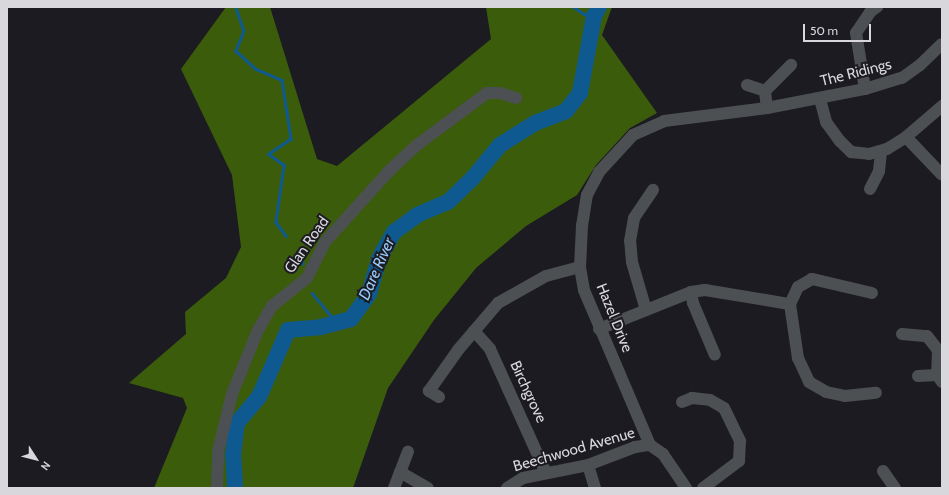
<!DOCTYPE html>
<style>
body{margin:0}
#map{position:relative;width:949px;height:495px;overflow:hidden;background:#1d1b22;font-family:Cabin,sans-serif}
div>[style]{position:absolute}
.forest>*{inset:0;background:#3b5c0b}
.stream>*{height:2.5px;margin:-1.25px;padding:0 1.25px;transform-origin:1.25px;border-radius:1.25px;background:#0e5a90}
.river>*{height:16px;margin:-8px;padding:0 8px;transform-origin:8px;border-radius:8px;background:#0e5a90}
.minor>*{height:12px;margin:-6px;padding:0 6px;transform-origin:6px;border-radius:6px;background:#4c5052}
span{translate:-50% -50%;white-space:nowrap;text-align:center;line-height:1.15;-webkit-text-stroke:4px #1d1b22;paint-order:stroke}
.street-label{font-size:15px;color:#d8d7dc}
.water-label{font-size:16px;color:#98cbfa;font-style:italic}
.frame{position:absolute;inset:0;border:8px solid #d8d7dc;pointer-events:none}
.north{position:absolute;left:16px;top:439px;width:40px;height:40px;-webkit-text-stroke:3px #1d1b22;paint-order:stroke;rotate:126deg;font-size:11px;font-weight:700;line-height:16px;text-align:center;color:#d8d7dc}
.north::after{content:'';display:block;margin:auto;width:14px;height:18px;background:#d8d7dc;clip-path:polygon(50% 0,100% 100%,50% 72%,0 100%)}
.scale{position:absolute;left:803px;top:24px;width:68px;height:18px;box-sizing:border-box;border:2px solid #d8d7dc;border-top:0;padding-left:5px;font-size:12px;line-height:14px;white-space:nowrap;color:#d8d7dc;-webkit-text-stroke:3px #1d1b22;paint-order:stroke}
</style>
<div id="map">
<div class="forest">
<div style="clip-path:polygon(226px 7px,270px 7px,317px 159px,337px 166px,491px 39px,486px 7px,612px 7px,602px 35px,657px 113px,630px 128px,596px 165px,577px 195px,526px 226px,476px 268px,434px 320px,388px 388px,353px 488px,154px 488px,187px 408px,183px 398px,129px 383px,186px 334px,185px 312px,226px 278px,241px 247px,232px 175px,181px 69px)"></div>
</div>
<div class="stream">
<div style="left:574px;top:7px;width:12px;rotate:35deg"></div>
<div style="left:584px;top:14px;width:10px;rotate:11deg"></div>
<div style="left:236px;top:8px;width:24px;rotate:71deg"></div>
<div style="left:244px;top:31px;width:22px;rotate:112deg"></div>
<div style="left:236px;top:51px;width:27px;rotate:42deg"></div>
<div style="left:256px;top:69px;width:28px;rotate:23deg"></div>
<div style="left:282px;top:80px;width:60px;rotate:81.3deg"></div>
<div style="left:291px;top:139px;width:27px;rotate:146deg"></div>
<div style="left:269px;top:154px;width:19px;rotate:36deg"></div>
<div style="left:284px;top:165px;width:58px;rotate:98deg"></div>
<div style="left:276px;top:222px;width:17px;rotate:54deg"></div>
<div style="left:299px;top:251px;width:13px;rotate:72deg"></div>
<div style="left:312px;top:293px;width:39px;rotate:50deg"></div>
</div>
<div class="river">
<div style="left:235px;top:488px;width:33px;rotate:-93deg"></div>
<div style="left:233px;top:455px;width:32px;rotate:-83deg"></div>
<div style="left:237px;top:423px;width:34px;rotate:-50deg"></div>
<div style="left:259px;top:397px;width:73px;rotate:-66.6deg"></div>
<div style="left:288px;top:330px;width:33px;rotate:-5deg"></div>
<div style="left:321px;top:327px;width:31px;rotate:-15deg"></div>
<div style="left:351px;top:319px;width:31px;rotate:-54deg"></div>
<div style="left:369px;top:294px;width:36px;rotate:-74deg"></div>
<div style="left:379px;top:259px;width:31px;rotate:-61deg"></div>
<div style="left:394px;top:232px;width:29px;rotate:-36deg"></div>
<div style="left:417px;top:215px;width:34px;rotate:-23deg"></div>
<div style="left:448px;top:202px;width:33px;rotate:-44deg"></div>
<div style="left:472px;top:179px;width:44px;rotate:-50.5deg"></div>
<div style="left:500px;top:145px;width:41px;rotate:-32.2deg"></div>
<div style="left:535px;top:123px;width:33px;rotate:-21deg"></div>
<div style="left:566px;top:111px;width:23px;rotate:-52deg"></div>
<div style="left:580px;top:93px;width:78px;rotate:-79.7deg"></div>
<div style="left:594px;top:16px;width:10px;rotate:-61deg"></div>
</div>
<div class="minor">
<div style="left:747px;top:85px;width:19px;rotate:18deg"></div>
<div style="left:865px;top:89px;width:57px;rotate:-99.1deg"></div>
<div style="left:856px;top:33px;width:25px;rotate:-56deg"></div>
<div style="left:870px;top:12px;width:9px;rotate:-36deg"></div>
<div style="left:820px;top:99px;width:24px;rotate:75deg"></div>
<div style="left:826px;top:122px;width:24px;rotate:54deg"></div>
<div style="left:840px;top:141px;width:16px;rotate:45deg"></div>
<div style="left:851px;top:152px;width:18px;rotate:6deg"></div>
<div style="left:869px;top:154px;width:19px;rotate:-16deg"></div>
<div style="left:887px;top:149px;width:22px;rotate:-32deg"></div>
<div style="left:906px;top:137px;width:48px;rotate:-40.7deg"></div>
<div style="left:767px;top:108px;width:17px;rotate:-97deg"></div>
<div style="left:765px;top:91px;width:37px;rotate:-45deg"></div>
<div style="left:906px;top:137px;width:52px;rotate:46.5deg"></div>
<div style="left:870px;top:189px;width:20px;rotate:-63deg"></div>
<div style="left:879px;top:171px;width:20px;rotate:-84deg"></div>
<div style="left:691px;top:292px;width:11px;rotate:80deg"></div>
<div style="left:693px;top:303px;width:56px;rotate:67.1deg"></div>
<div style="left:872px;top:293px;width:62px;rotate:-166.9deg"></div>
<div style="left:812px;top:279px;width:16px;rotate:150deg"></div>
<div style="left:798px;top:287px;width:19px;rotate:115deg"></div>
<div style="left:790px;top:304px;width:55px;rotate:81.6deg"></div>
<div style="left:798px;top:358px;width:26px;rotate:65deg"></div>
<div style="left:809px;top:382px;width:20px;rotate:30deg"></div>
<div style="left:826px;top:392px;width:19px;rotate:12deg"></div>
<div style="left:845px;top:396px;width:31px;rotate:-6deg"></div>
<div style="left:646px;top:310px;width:50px;rotate:-106.3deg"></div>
<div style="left:632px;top:262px;width:21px;rotate:-95deg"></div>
<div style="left:630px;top:241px;width:23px;rotate:-80deg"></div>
<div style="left:634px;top:218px;width:34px;rotate:-56deg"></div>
<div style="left:599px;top:329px;width:99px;rotate:-21.9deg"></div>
<div style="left:691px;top:292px;width:14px;rotate:-8deg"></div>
<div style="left:705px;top:290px;width:86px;rotate:9.4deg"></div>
<div style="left:474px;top:331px;width:24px;rotate:48deg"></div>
<div style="left:490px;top:349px;width:136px;rotate:65.7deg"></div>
<div style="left:902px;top:334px;width:25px;rotate:5deg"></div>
<div style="left:927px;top:336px;width:18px;rotate:52deg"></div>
<div style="left:938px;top:350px;width:25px;rotate:92deg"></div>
<div style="left:937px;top:375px;width:9px;rotate:54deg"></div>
<div style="left:918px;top:376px;width:19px;rotate:-3deg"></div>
<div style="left:439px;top:397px;width:12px;rotate:-149deg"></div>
<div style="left:429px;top:391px;width:50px;rotate:-54.7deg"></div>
<div style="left:458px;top:350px;width:62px;rotate:-49.6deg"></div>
<div style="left:498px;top:303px;width:55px;rotate:-29.4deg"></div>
<div style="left:546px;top:276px;width:35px;rotate:-15deg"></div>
<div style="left:682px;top:402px;width:11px;rotate:-22deg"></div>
<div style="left:692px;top:398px;width:18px;rotate:6deg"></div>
<div style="left:710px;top:400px;width:16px;rotate:30deg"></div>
<div style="left:724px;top:408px;width:37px;rotate:64deg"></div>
<div style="left:740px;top:441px;width:20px;rotate:93deg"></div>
<div style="left:739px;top:461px;width:45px;rotate:143.1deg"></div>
<div style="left:650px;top:445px;width:168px;rotate:-113.1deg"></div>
<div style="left:584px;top:290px;width:23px;rotate:-100deg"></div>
<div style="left:580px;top:267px;width:41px;rotate:-87.2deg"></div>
<div style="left:582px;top:226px;width:31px;rotate:-81deg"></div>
<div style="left:587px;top:195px;width:26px;rotate:-62deg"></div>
<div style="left:599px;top:172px;width:50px;rotate:-47.4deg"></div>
<div style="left:633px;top:135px;width:34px;rotate:-24deg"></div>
<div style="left:664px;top:121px;width:104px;rotate:-7.2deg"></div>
<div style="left:767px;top:108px;width:100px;rotate:-11deg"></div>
<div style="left:865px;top:89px;width:39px;rotate:-17deg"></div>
<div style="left:902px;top:78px;width:22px;rotate:-36deg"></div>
<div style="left:920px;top:65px;width:30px;rotate:-44deg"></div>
<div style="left:650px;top:445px;width:16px;rotate:35deg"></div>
<div style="left:663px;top:454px;width:41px;rotate:55.9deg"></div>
<div style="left:588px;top:465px;width:24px;rotate:73deg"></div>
<div style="left:883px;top:471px;width:21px;rotate:55deg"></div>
<div style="left:400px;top:472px;width:32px;rotate:30deg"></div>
<div style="left:217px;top:488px;width:37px;rotate:-88deg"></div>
<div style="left:218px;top:451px;width:59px;rotate:-76.2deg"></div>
<div style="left:232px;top:394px;width:69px;rotate:-67.9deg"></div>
<div style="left:258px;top:330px;width:28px;rotate:-60deg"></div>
<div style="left:272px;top:306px;width:45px;rotate:-38.7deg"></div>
<div style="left:307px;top:278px;width:40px;rotate:-63.4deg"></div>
<div style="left:325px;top:242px;width:94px;rotate:-48deg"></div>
<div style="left:388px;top:172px;width:40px;rotate:-43deg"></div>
<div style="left:417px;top:145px;width:87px;rotate:-36.6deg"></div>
<div style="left:487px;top:93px;width:13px"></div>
<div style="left:500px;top:93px;width:17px;rotate:17deg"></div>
<div style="left:394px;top:488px;width:39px;rotate:-69deg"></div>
<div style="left:507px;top:488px;width:19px;rotate:-32deg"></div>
<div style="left:523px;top:478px;width:66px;rotate:-11.3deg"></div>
<div style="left:588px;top:465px;width:50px;rotate:-21deg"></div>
<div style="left:635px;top:447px;width:15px;rotate:-8deg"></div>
</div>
<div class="street-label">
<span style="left:856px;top:73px;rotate:-14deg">The Ridings</span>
<span style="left:307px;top:245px;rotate:-55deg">Glan Road</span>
<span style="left:614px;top:318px;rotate:68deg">Hazel Drive</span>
<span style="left:528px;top:392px;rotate:65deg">Birchgrove</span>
<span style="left:574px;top:450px;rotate:-16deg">Beechwood Avenue</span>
</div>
<div class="water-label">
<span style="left:377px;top:269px;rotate:-66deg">Dare River</span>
</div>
<div class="frame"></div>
<div class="north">N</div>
<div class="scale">50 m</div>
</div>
